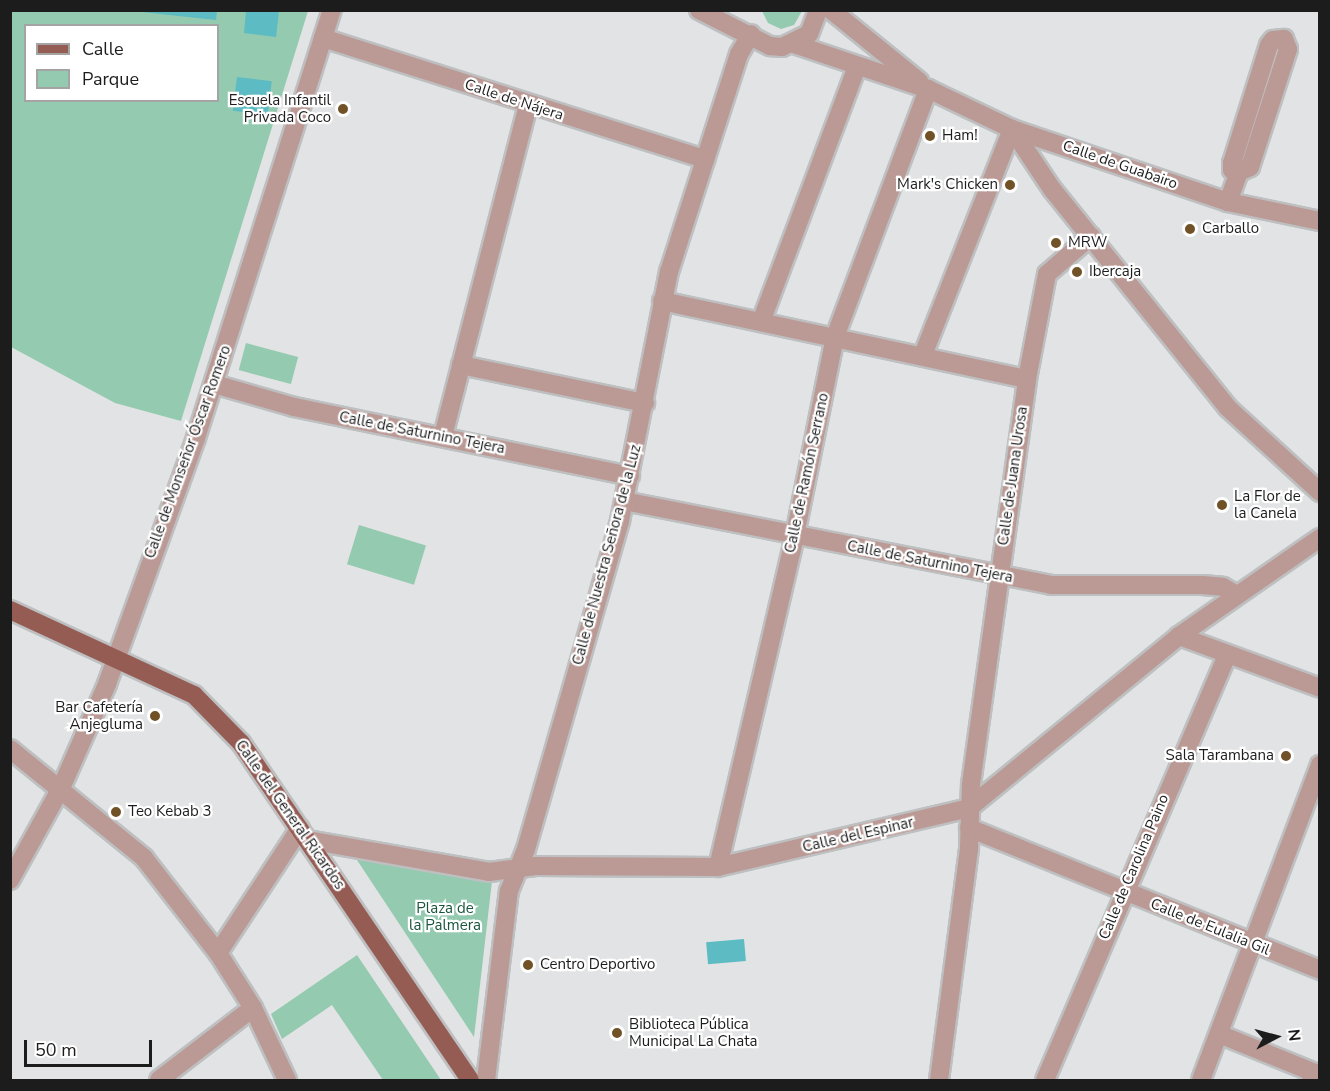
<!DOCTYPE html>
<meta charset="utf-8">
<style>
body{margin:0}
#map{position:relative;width:1330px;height:1091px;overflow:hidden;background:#e2e3e4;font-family:"Nunito Sans",sans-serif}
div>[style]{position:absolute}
.green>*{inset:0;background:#94cab0;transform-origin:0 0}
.water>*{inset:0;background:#5dbbc3;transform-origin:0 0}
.roads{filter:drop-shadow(2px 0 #bebfc0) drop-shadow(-2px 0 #bebfc0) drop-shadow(0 2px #bebfc0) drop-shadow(0 -2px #bebfc0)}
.minor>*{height:18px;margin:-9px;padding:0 9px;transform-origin:9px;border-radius:9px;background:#bb9a95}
.major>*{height:18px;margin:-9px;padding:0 9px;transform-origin:9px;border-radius:9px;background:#955c54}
.dots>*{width:16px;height:16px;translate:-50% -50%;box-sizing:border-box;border:3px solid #fff;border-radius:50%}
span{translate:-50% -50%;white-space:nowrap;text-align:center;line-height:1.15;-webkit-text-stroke:4.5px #fff;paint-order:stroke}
.poi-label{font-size:15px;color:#1c1c1c}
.right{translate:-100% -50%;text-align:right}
.left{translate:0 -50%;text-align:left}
.street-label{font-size:15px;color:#1c1c1c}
.park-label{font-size:15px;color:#19543d}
.frame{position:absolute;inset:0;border:12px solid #1c1c1c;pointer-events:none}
.legend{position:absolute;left:24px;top:24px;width:195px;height:78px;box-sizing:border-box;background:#fff;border:2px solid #a4a4a4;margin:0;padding:8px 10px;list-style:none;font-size:18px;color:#1c1c1c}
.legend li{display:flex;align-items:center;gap:12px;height:30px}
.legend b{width:30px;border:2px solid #a4a4a4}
.north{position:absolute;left:1246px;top:1007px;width:60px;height:60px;-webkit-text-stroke:4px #fff;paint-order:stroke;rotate:84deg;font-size:16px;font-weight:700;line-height:24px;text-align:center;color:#1c1c1c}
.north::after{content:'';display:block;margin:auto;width:21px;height:27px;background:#1c1c1c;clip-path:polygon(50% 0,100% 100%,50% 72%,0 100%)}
.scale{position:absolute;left:24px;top:1040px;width:128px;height:27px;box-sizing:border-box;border:3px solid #1c1c1c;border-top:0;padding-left:8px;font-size:18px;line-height:21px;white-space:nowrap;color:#1c1c1c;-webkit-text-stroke:4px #fff;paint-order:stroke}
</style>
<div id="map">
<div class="green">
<div style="clip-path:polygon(evenodd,10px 11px,308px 11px,181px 421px,115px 403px,11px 347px,10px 11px,26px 26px,218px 26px,218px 100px,26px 100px,26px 26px)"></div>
<div style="clip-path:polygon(762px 11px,762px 10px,802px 11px,794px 25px,781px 29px,768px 23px)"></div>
<div style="left:246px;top:343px;width:54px;height:28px;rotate:15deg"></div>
<div style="left:359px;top:525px;width:70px;height:41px;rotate:17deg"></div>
<div style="clip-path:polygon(355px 857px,492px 881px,474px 1037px)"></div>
<div style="clip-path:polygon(357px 955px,441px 1080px,383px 1080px,332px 1005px,282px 1039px,271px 1014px)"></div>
</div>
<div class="water">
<div style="clip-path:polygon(132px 11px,217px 10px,217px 11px,216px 20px)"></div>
<div style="clip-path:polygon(246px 11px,279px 11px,276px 37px,244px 33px)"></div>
<div style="left:237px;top:77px;width:35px;height:34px;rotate:7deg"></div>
<div style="left:744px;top:939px;width:22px;height:38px;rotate:85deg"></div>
</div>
<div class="roads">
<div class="minor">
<div style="left:699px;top:10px;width:80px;rotate:26.9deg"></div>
<div style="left:770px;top:46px;width:12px;rotate:5deg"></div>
<div style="left:782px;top:47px;width:30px;rotate:-26deg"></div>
<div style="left:809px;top:34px;width:26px;rotate:-69deg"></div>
<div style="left:831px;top:10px;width:114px;rotate:39deg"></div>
<div style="left:323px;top:38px;width:401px;rotate:17.6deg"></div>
<div style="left:794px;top:44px;width:141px;rotate:18.6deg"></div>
<div style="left:928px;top:89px;width:93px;rotate:25.5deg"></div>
<div style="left:1012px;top:129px;width:228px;rotate:18.7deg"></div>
<div style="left:1228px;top:202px;width:94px;rotate:11.7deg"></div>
<div style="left:1012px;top:129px;width:72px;rotate:56.3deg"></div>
<div style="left:1052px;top:189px;width:281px;rotate:51.2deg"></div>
<div style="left:1228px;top:408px;width:125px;rotate:42.4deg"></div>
<div style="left:1228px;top:202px;width:32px;rotate:-70deg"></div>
<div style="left:1239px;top:172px;width:12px;rotate:-24deg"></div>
<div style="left:1250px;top:167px;width:124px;rotate:-72.1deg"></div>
<div style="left:1288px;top:49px;width:11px;rotate:-112deg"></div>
<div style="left:1284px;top:39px;width:11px;rotate:175deg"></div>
<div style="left:1273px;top:40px;width:6px;rotate:129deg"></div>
<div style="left:1269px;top:45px;width:124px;rotate:107.4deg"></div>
<div style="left:1232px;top:163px;width:7px;rotate:90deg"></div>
<div style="left:1232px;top:170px;width:7px;rotate:16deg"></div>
<div style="left:662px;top:301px;width:373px;rotate:12.1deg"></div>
<div style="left:761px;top:322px;width:273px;rotate:-69.4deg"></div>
<div style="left:923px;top:355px;width:243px;rotate:-68.5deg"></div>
<div style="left:461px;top:365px;width:188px;rotate:11.7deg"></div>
<div style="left:214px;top:384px;width:83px;rotate:16deg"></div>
<div style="left:294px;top:407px;width:343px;rotate:11.6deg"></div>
<div style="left:443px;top:436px;width:342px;rotate:-75.6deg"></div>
<div style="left:624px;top:501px;width:435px;rotate:11.1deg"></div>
<div style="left:1051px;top:585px;width:151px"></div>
<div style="left:1202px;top:585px;width:21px;rotate:5deg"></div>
<div style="left:1223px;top:587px;width:16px;rotate:30deg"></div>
<div style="left:1179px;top:636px;width:150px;rotate:20.2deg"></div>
<div style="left:10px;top:749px;width:173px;rotate:39.1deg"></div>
<div style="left:144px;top:858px;width:120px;rotate:52.1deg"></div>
<div style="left:218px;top:953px;width:65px;rotate:57.5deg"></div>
<div style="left:253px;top:1008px;width:80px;rotate:64.7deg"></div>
<div style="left:969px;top:828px;width:379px;rotate:22deg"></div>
<div style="left:308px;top:840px;width:184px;rotate:10deg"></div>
<div style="left:489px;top:872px;width:47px;rotate:-7.3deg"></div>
<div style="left:536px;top:866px;width:182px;rotate:0.3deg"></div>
<div style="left:718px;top:867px;width:258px;rotate:-13.2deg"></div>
<div style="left:969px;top:808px;width:271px;rotate:-39.3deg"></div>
<div style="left:1179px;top:636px;width:172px;rotate:-34.8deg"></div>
<div style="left:718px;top:867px;width:341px;rotate:-76.9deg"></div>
<div style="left:795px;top:535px;width:202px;rotate:-78.6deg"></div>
<div style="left:835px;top:337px;width:265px;rotate:-69.4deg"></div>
<div style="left:10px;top:880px;width:105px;rotate:-61deg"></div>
<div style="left:61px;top:788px;width:114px;rotate:-66.1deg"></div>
<div style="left:107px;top:684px;width:262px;rotate:-70.1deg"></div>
<div style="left:196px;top:438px;width:449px;rotate:-72.4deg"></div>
<div style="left:218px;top:953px;width:149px;rotate:-56.7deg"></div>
<div style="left:1219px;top:1034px;width:104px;rotate:22.1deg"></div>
<div style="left:1315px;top:1073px;width:8px;rotate:120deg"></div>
<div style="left:159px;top:1080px;width:118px;rotate:-37.5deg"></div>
<div style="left:486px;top:1080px;width:190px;rotate:-83.1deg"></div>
<div style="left:509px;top:891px;width:45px;rotate:-68deg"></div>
<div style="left:526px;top:849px;width:341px;rotate:-74deg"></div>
<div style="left:620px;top:521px;width:254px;rotate:-78.9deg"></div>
<div style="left:669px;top:272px;width:229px;rotate:-72.2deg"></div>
<div style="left:739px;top:54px;width:23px;rotate:-59deg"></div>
<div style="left:939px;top:1080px;width:234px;rotate:-82.6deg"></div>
<div style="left:969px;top:848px;width:64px;rotate:-88.2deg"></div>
<div style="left:971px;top:784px;width:409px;rotate:-82.1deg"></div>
<div style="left:1027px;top:379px;width:107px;rotate:-79.2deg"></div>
<div style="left:1047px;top:274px;width:58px;rotate:-40.8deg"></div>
<div style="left:1045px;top:1080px;width:462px;rotate:-66.8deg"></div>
<div style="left:1201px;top:1080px;width:337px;rotate:-69.3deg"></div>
</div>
<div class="major">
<div style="left:10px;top:610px;width:203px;rotate:24.8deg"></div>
<div style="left:194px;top:695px;width:67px;rotate:45.6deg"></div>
<div style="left:241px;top:743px;width:407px;rotate:55.8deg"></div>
</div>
</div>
<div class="dots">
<div style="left:343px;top:109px;background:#705226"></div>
<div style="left:930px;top:136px;background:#705226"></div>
<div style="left:1010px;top:185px;background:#705226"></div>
<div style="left:1190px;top:229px;background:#705226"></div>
<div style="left:1056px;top:243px;background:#705226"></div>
<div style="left:1077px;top:272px;background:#705226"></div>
<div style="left:1222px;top:505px;background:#705226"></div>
<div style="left:155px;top:716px;background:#705226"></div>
<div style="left:1286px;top:756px;background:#705226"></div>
<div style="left:116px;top:812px;background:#705226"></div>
<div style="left:528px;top:965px;background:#705226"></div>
<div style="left:617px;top:1033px;background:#705226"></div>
</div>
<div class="poi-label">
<span class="right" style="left:331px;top:109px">Escuela Infantil<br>Privada Coco</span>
<span class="left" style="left:942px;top:136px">Ham!</span>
<span class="right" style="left:998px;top:185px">Mark's Chicken</span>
<span class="left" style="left:1202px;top:229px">Carballo</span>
<span class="left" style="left:1068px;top:243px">MRW</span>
<span class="left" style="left:1089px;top:272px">Ibercaja</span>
<span class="left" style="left:1234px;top:505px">La Flor de<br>la Canela</span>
<span class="right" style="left:143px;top:716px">Bar Cafetería<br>Anjegluma</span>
<span class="right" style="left:1274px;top:756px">Sala Tarambana</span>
<span class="left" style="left:128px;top:812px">Teo Kebab 3</span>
<span class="left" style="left:540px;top:965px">Centro Deportivo</span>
<span class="left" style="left:629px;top:1033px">Biblioteca Pública<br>Municipal La Chata</span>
</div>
<div class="street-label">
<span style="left:514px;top:100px;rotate:18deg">Calle de Nájera</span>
<span style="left:1120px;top:165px;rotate:19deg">Calle de Guabairo</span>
<span style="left:422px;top:433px;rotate:11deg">Calle de Saturnino Tejera</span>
<span style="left:188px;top:452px;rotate:-70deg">Calle de Monseñor Óscar Romero</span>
<span style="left:807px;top:473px;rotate:-78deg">Calle de Ramón Serrano</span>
<span style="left:1013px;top:476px;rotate:-82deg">Calle de Juana Urosa</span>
<span style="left:607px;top:555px;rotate:-75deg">Calle de Nuestra Señora de la Luz</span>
<span style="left:930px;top:562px;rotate:11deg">Calle de Saturnino Tejera</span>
<span style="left:290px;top:815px;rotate:55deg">Calle del General Ricardos</span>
<span style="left:858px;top:835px;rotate:-13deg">Calle del Espinar</span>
<span style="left:1134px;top:867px;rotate:-67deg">Calle de Carolina Paino</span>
<span style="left:1210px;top:927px;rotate:22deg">Calle de Eulalia Gil</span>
</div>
<div class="park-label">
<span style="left:445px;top:917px">Plaza de<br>la Palmera</span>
</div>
<div class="frame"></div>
<ul class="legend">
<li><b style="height:8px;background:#955c54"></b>Calle</li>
<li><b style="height:16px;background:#94cab0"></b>Parque</li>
</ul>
<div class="north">N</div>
<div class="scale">50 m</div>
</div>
